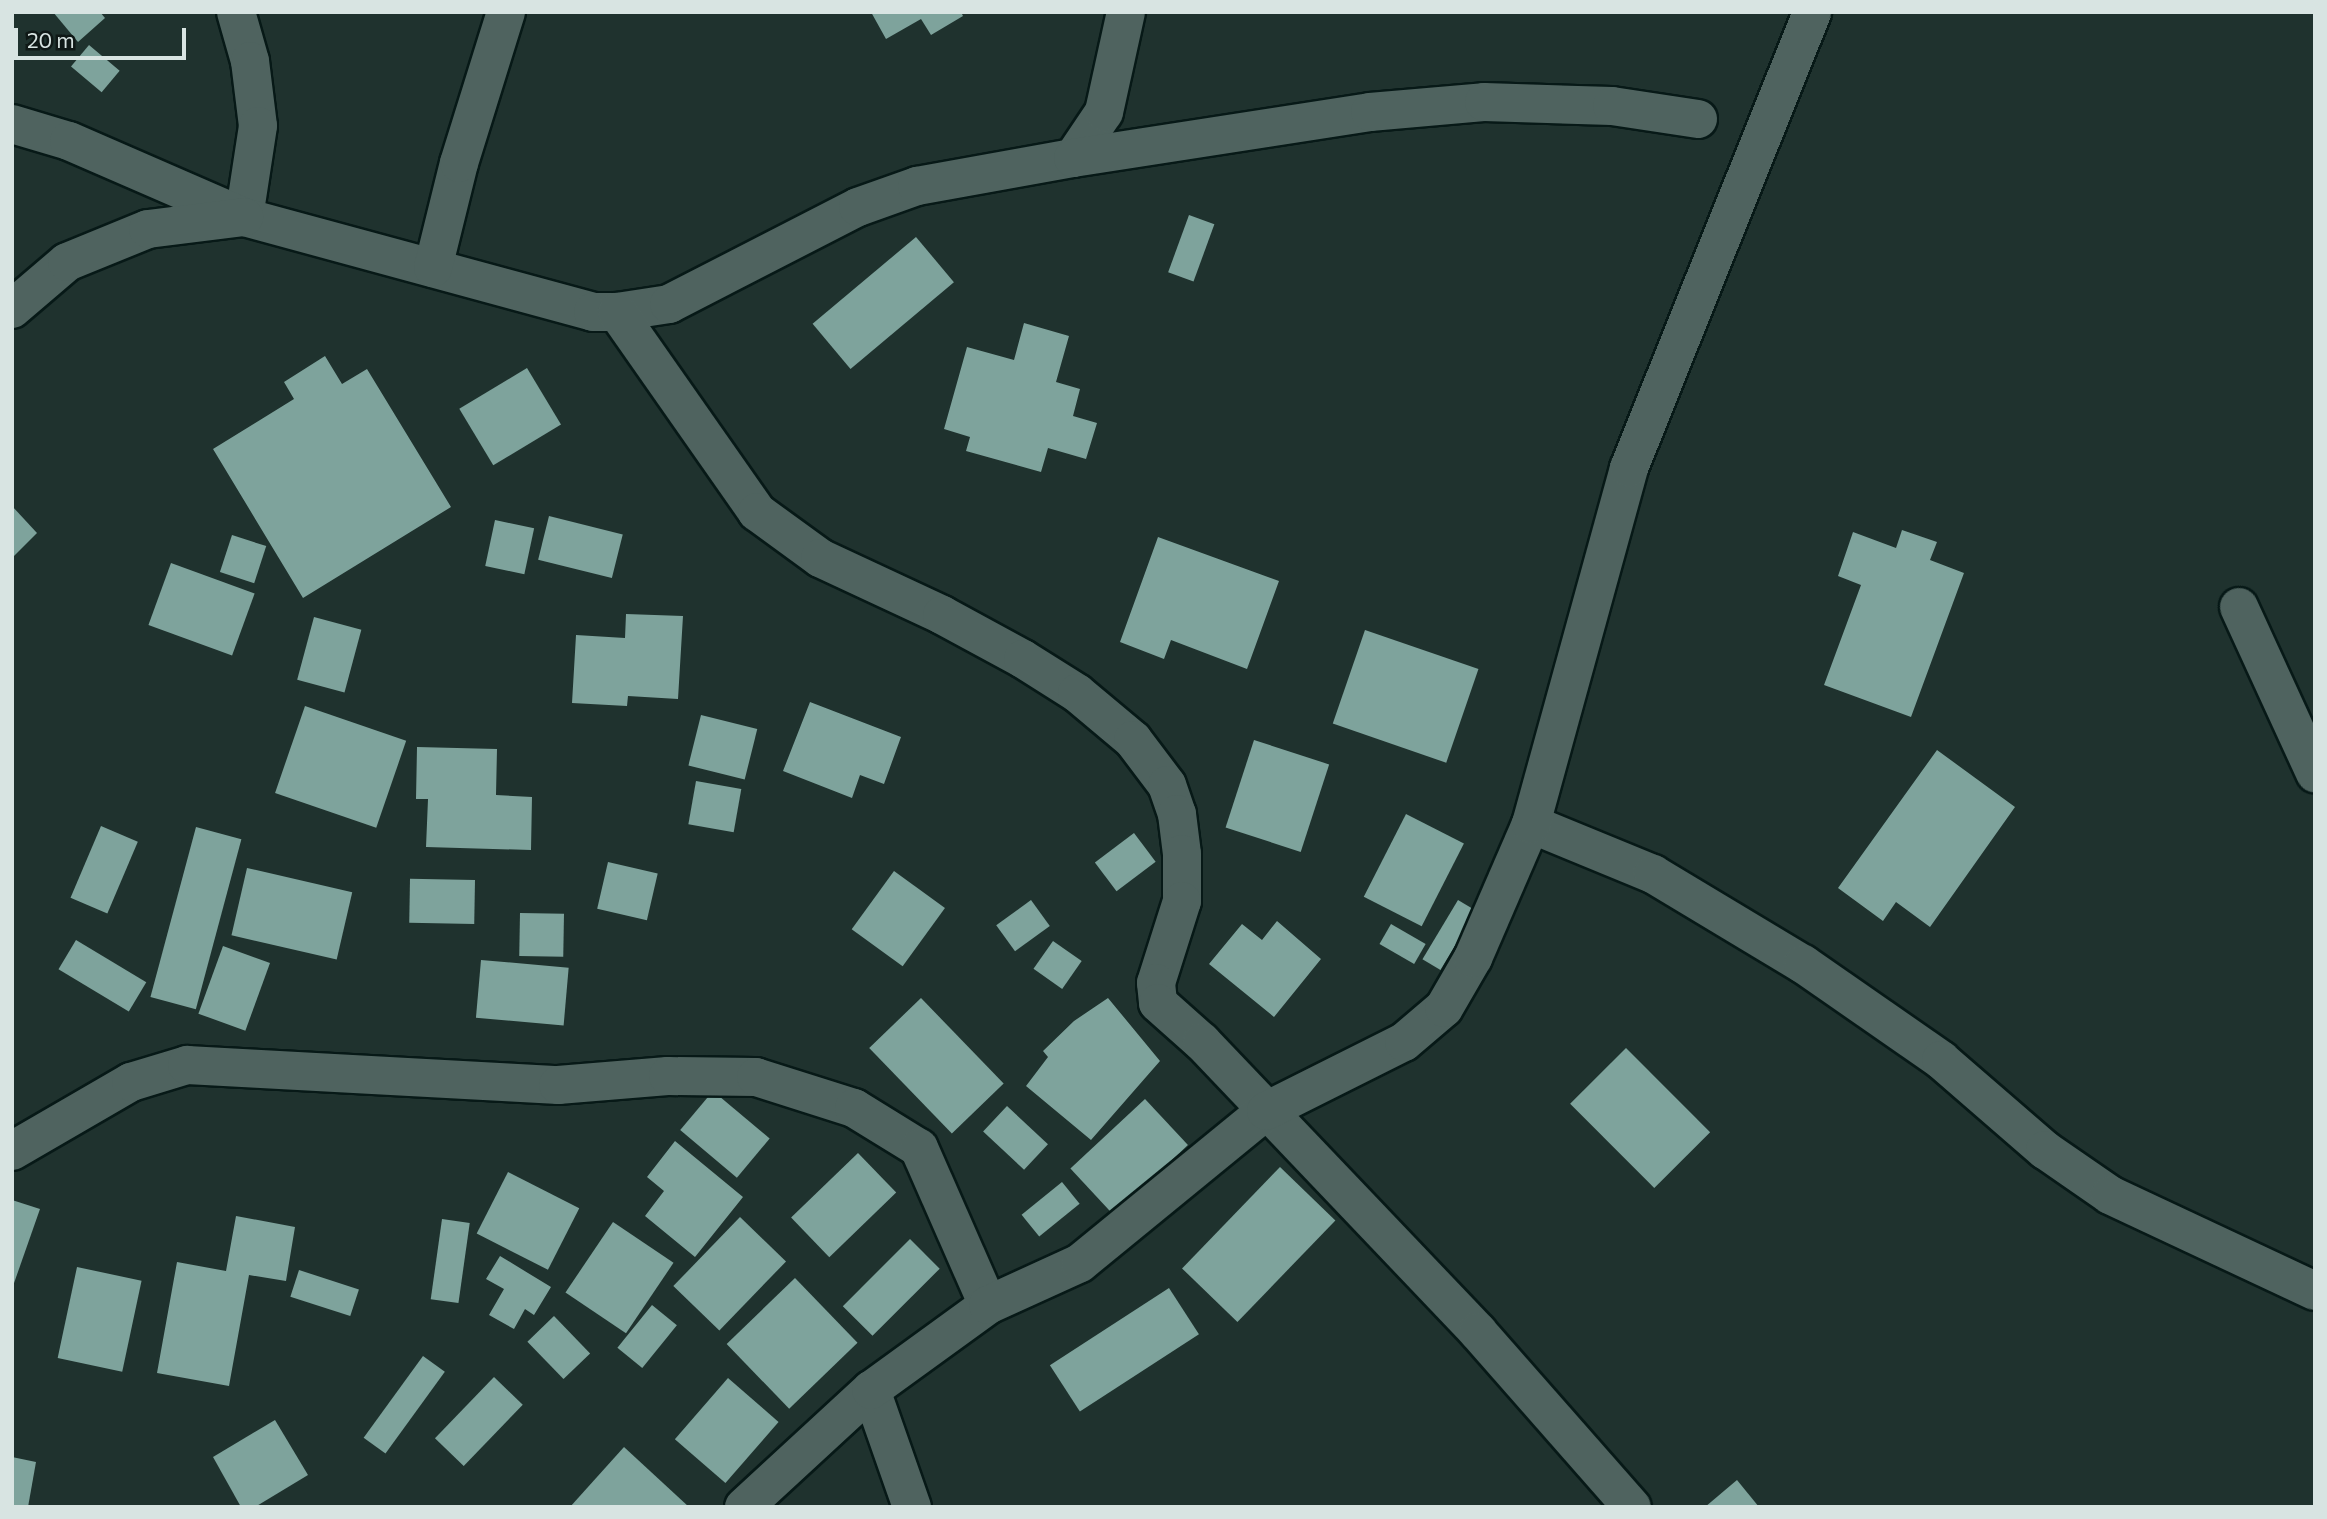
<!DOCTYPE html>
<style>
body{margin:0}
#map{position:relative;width:2327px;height:1519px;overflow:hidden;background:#1f322e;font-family:Commissioner,sans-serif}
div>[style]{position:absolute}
.building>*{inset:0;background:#7ea39c;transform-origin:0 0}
.roads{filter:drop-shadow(2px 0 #071917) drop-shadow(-2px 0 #071917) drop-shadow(0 2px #071917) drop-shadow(0 -2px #071917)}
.minor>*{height:38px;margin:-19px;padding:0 19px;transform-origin:19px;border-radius:19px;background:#4f635f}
span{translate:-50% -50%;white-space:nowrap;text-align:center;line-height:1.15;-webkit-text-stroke:7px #0f1816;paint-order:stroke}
.frame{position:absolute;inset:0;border:14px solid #d8e4e2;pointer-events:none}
.scale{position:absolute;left:14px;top:28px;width:172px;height:32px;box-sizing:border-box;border:4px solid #d8e4e2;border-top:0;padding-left:9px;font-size:21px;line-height:24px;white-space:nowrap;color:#d8e4e2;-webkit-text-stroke:5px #0f1816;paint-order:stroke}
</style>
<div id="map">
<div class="building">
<div style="clip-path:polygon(53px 12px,100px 12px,105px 18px,78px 42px)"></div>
<div style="clip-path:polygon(871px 12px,961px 12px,963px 16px,931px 35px,921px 19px,886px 39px)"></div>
<div style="left:89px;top:45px;width:40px;height:28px;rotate:40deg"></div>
<div style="left:1189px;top:215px;width:27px;height:61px;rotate:20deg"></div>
<div style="left:916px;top:237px;width:59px;height:135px;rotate:50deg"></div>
<div style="clip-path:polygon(1024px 323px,1069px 336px,1056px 382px,1080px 389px,1073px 416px,1097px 423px,1086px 459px,1048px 448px,1041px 472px,966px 451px,970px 437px,944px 429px,967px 347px,1014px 360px)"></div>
<div style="clip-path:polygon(325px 356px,342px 384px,367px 369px,451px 507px,303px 598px,213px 449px,294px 399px,284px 382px)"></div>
<div style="left:527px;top:368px;width:66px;height:79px;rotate:59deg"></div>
<div style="clip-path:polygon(12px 506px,37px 533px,12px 558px)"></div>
<div style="left:549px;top:516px;width:76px;height:45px;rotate:14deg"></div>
<div style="left:495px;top:520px;width:40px;height:47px;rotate:12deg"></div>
<div style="clip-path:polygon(1902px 530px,1937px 542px,1930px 560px,1964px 573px,1911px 717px,1824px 685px,1861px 585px,1838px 576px,1853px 532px,1896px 548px)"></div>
<div style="left:232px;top:535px;width:36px;height:39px;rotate:18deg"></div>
<div style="clip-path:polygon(1158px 537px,1279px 581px,1247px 669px,1171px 640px,1164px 659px,1120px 642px)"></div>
<div style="left:171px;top:563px;width:89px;height:66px;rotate:20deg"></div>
<div style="clip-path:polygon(626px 614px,683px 616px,678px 699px,628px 696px,627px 706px,572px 703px,576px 635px,625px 638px)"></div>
<div style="left:314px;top:617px;width:49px;height:65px;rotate:15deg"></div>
<div style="left:1365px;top:630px;width:120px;height:99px;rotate:19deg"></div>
<div style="clip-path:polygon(810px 702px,901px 737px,884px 784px,860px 775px,852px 798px,783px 771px)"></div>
<div style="left:305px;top:706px;width:107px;height:92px;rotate:19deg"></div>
<div style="left:701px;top:715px;width:58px;height:52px;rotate:14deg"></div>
<div style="left:1254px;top:740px;width:79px;height:92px;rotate:18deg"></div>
<div style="clip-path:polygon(417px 747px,497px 749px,496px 795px,532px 797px,531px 850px,426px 847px,428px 799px,416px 799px)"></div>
<div style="clip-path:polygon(1937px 750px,2015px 807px,1930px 927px,1896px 902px,1883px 921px,1838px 888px)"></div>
<div style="left:696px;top:781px;width:46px;height:44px;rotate:10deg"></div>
<div style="left:1406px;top:814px;width:65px;height:93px;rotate:27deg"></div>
<div style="left:101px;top:826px;width:40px;height:78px;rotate:23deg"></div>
<div style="left:196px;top:827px;width:47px;height:176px;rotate:15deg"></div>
<div style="left:1134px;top:833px;width:36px;height:49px;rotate:53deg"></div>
<div style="left:608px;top:862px;width:51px;height:48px;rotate:13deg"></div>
<div style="left:247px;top:868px;width:108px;height:69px;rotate:13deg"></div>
<div style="left:894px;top:871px;width:63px;height:72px;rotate:36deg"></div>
<div style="left:475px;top:880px;width:44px;height:65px;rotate:91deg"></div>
<div style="left:1031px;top:900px;width:32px;height:43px;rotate:54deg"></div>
<div style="left:1458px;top:900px;width:21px;height:69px;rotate:31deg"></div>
<div style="left:520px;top:913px;width:44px;height:43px;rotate:1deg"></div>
<div style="clip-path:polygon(1277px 921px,1321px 959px,1274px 1017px,1209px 964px,1242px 924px,1262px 940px)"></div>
<div style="left:1391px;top:924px;width:40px;height:23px;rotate:30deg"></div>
<div style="left:76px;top:940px;width:82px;height:34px;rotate:31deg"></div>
<div style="left:1053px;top:941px;width:35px;height:34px;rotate:35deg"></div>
<div style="left:223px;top:946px;width:50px;height:72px;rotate:20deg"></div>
<div style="left:481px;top:960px;width:88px;height:58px;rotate:5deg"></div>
<div style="left:921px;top:998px;width:119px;height:72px;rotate:46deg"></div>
<div style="clip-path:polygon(1108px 998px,1160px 1061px,1091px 1140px,1026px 1086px,1048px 1057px,1043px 1051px,1074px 1021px)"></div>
<div style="left:1626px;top:1048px;width:119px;height:79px;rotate:45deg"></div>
<div style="left:713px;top:1091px;width:74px;height:51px;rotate:40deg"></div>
<div style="left:1145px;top:1099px;width:63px;height:102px;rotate:47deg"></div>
<div style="left:1007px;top:1106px;width:56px;height:35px;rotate:43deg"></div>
<div style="clip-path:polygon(675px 1141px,743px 1197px,695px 1257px,645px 1216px,664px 1191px,647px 1177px)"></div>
<div style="left:858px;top:1153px;width:55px;height:93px;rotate:46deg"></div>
<div style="left:1280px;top:1167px;width:77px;height:141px;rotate:44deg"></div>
<div style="left:508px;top:1172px;width:80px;height:69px;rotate:27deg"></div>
<div style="left:1062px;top:1182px;width:28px;height:52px;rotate:51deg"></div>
<div style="clip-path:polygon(12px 1200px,40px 1209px,13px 1286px,12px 1286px)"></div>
<div style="clip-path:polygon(236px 1216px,295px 1227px,286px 1281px,249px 1275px,229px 1386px,157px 1373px,177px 1262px,226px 1271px)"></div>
<div style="left:740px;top:1217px;width:64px;height:96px;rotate:44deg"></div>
<div style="left:442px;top:1219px;width:28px;height:81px;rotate:8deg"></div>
<div style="left:613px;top:1222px;width:73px;height:85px;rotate:34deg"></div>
<div style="left:910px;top:1239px;width:42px;height:95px;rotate:45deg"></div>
<div style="clip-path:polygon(500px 1256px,551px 1287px,534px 1315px,525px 1309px,514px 1329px,489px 1315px,504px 1289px,486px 1279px)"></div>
<div style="left:77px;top:1267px;width:66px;height:93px;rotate:12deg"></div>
<div style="left:299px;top:1270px;width:63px;height:28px;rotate:18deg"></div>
<div style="left:795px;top:1278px;width:90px;height:95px;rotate:46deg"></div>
<div style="left:1169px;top:1288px;width:55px;height:142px;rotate:57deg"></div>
<div style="left:652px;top:1305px;width:32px;height:55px;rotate:39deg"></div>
<div style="left:554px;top:1316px;width:52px;height:37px;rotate:46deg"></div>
<div style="left:423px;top:1356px;width:27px;height:101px;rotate:36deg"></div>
<div style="left:494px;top:1377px;width:40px;height:85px;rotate:44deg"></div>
<div style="left:728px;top:1378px;width:67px;height:81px;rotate:41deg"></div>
<div style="clip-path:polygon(275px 1420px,308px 1475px,255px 1507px,241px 1507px,213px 1457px)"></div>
<div style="clip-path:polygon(624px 1447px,689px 1507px,570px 1507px)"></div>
<div style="clip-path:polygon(12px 1457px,36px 1462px,28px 1507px,12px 1507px)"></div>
<div style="clip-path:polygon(1737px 1480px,1759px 1507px,1705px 1507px)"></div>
</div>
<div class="roads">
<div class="minor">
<div style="left:236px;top:12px;width:51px;rotate:74.1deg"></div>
<div style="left:250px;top:61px;width:65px;rotate:83deg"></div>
<div style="left:258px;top:126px;width:92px;rotate:98.7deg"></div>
<div style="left:12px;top:124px;width:59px;rotate:16.6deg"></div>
<div style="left:69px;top:141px;width:191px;rotate:23.5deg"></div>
<div style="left:244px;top:217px;width:362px;rotate:15.2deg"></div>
<div style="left:593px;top:312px;width:24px"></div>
<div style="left:617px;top:312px;width:53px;rotate:-8.7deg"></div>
<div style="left:669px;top:304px;width:212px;rotate:-27.2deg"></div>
<div style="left:858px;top:207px;width:63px;rotate:-19.6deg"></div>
<div style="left:917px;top:186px;width:158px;rotate:-10.2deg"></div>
<div style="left:1073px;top:158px;width:55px;rotate:-56deg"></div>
<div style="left:1104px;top:112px;width:102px;rotate:-77.6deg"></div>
<div style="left:1073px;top:158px;width:301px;rotate:-8.8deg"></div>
<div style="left:1370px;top:112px;width:114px;rotate:-5deg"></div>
<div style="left:1484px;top:102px;width:128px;rotate:1.8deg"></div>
<div style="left:1612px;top:106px;width:87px;rotate:8.6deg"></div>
<div style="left:433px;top:268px;width:108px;rotate:-76.1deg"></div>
<div style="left:459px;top:163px;width:158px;rotate:-72.7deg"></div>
<div style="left:12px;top:309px;width:72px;rotate:-40.5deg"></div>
<div style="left:67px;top:262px;width:87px;rotate:-22.2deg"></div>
<div style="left:148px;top:229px;width:97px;rotate:-7.1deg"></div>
<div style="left:617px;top:312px;width:244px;rotate:55deg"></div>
<div style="left:757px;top:512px;width:78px;rotate:36.1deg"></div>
<div style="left:820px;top:558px;width:135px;rotate:25deg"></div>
<div style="left:942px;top:615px;width:92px;rotate:28.5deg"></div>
<div style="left:1023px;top:659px;width:64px;rotate:32.2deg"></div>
<div style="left:1077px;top:693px;width:73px;rotate:40deg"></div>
<div style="left:1133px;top:740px;width:56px;rotate:52.9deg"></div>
<div style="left:1167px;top:785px;width:31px;rotate:71deg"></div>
<div style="left:1177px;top:814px;width:40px;rotate:82.9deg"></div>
<div style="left:1182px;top:854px;width:47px;rotate:90deg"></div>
<div style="left:1182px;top:901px;width:86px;rotate:107.6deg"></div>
<div style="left:1156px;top:983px;width:20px;rotate:84deg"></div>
<div style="left:1158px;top:1003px;width:59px;rotate:41.6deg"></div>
<div style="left:1202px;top:1042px;width:400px;rotate:46.4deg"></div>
<div style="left:1478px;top:1332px;width:233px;rotate:48.7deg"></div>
<div style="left:2239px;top:607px;width:183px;rotate:65.4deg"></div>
<div style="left:1531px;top:824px;width:132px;rotate:22.3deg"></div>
<div style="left:1653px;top:874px;width:175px;rotate:31deg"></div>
<div style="left:1803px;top:964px;width:168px;rotate:34.8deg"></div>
<div style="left:1941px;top:1060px;width:138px;rotate:40.9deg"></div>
<div style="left:2045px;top:1150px;width:79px;rotate:34.7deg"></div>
<div style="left:2110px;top:1195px;width:226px;rotate:25.1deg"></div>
<div style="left:12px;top:1151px;width:138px;rotate:-30.1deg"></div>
<div style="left:131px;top:1082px;width:59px;rotate:-16.9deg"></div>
<div style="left:187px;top:1065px;width:372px;rotate:3.1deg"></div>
<div style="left:558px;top:1085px;width:110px;rotate:-4.7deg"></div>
<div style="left:668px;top:1076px;width:88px;rotate:0.7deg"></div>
<div style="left:756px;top:1077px;width:103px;rotate:17.6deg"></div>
<div style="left:854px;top:1108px;width:76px;rotate:31.6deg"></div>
<div style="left:919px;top:1148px;width:171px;rotate:66.3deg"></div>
<div style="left:871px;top:1390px;width:124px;rotate:70.7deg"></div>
<div style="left:744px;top:1507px;width:173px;rotate:-42.7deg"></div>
<div style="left:871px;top:1390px;width:145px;rotate:-36deg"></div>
<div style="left:988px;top:1305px;width:101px;rotate:-24.5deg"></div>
<div style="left:1080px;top:1263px;width:240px;rotate:-39.3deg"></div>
<div style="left:1266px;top:1111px;width:154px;rotate:-26.6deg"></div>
<div style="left:1404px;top:1042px;width:52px;rotate:-40.4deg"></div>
<div style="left:1444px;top:1008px;width:58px;rotate:-59.9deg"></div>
<div style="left:1473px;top:958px;width:146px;rotate:-66.6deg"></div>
<div style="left:1531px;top:824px;width:369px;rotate:-74.6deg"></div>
<div style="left:1629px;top:468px;width:491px;rotate:-68.1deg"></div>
</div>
</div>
<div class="frame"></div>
<div class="scale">20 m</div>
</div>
